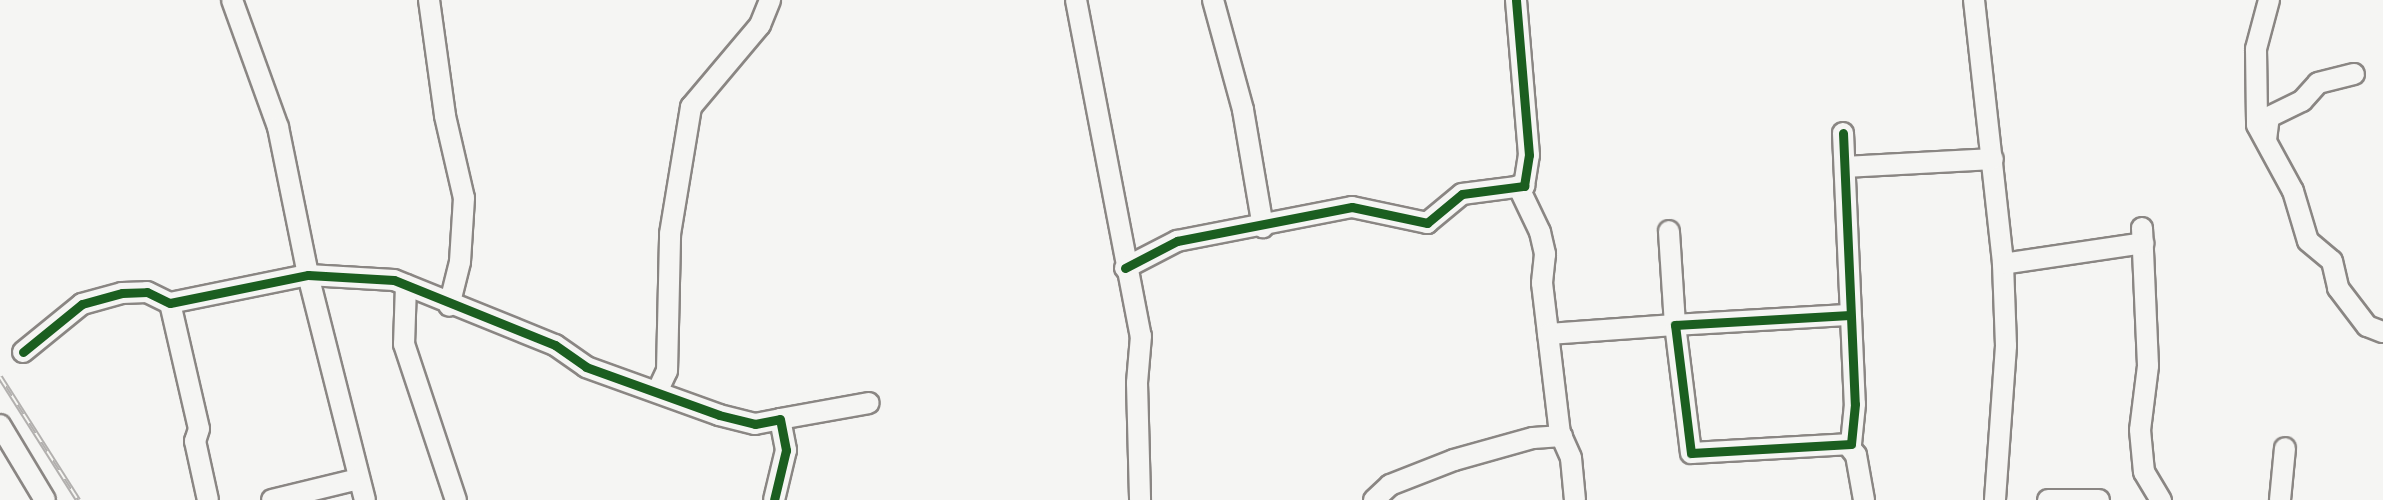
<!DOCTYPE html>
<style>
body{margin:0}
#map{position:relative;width:2383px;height:500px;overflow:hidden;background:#f5f5f3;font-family:"Architects Daughter",sans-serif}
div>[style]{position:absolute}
.roads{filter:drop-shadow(2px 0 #8a8683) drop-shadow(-2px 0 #8a8683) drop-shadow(0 2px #8a8683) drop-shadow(0 -2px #8a8683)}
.minor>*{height:20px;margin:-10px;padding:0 10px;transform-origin:10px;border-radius:10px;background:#f5f5f3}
.rail>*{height:6px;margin-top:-3px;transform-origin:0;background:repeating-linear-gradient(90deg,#f6f6f2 0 11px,#b2b0ae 0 22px);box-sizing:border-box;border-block:2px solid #b2b0ae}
.cycleway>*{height:9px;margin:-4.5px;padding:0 4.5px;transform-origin:4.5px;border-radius:4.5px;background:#1b5e20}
span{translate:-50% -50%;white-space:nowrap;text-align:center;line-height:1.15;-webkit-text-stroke:4.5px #f6f6f2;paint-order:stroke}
</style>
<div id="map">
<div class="roads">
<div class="minor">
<div style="left:232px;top:0;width:135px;rotate:70.1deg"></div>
<div style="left:278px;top:127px;width:151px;rotate:78.5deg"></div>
<div style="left:308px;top:275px;width:232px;rotate:75.8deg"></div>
<div style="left:429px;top:0;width:117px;rotate:82.1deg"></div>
<div style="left:445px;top:116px;width:84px;rotate:77deg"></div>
<div style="left:464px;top:198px;width:64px;rotate:93.6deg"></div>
<div style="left:460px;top:262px;width:45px;rotate:104deg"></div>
<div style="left:1076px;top:0;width:342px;rotate:79.1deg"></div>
<div style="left:1141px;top:336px;width:47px;rotate:94.9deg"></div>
<div style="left:1137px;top:383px;width:117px;rotate:88.5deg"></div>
<div style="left:1213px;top:0;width:114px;rotate:74.7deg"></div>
<div style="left:1243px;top:110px;width:119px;rotate:80.3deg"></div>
<div style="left:1974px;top:0;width:266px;rotate:83.7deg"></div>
<div style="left:2003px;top:264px;width:82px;rotate:87.9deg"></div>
<div style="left:2006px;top:346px;width:154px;rotate:94.1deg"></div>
<div style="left:2269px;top:0;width:51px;rotate:104.9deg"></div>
<div style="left:2256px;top:49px;width:76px;rotate:89.2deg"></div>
<div style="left:2257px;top:125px;width:75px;rotate:61.4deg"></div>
<div style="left:2293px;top:191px;width:52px;rotate:73.3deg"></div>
<div style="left:2308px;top:241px;width:31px;rotate:40deg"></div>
<div style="left:2332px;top:261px;width:28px;rotate:77deg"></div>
<div style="left:2338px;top:288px;width:48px;rotate:52.7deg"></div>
<div style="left:2367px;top:326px;width:17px;rotate:21deg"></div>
<div style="left:1843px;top:133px;width:271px;rotate:87.5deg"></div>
<div style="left:1855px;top:404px;width:40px;rotate:95.7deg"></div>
<div style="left:1851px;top:444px;width:160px;rotate:176.8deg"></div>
<div style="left:1691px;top:453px;width:129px;rotate:-97.1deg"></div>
<div style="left:1675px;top:325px;width:175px;rotate:-3.3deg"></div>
<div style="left:2266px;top:140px;width:23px;rotate:-83deg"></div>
<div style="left:2269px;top:117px;width:37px;rotate:-26deg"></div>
<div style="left:2302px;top:101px;width:24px;rotate:-48deg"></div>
<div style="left:2318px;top:83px;width:37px;rotate:-14deg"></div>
<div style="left:1845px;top:167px;width:148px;rotate:-3.1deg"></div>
<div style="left:1518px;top:186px;width:51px;rotate:64.4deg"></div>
<div style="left:1540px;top:232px;width:23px;rotate:77deg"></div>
<div style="left:1545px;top:254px;width:29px;rotate:96deg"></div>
<div style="left:1542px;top:283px;width:151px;rotate:83.2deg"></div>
<div style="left:1560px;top:433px;width:27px;rotate:66deg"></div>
<div style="left:1571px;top:458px;width:42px;rotate:84.6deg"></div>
<div style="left:2142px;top:228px;width:138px;rotate:87.5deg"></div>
<div style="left:2148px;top:366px;width:64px;rotate:97.1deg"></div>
<div style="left:2140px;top:430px;width:42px;rotate:84.6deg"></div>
<div style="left:2144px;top:472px;width:33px;rotate:59deg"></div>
<div style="left:2003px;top:264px;width:142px;rotate:-8.5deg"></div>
<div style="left:1125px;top:268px;width:59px;rotate:-27.4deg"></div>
<div style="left:1177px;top:241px;width:178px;rotate:-11deg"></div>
<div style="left:1352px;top:207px;width:77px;rotate:12deg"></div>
<div style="left:1427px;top:223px;width:45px;rotate:-39.6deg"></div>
<div style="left:1462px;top:194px;width:63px;rotate:-7.4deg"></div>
<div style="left:1524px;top:186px;width:31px;rotate:-81deg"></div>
<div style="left:1529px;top:155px;width:156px;rotate:-94.8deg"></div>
<div style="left:406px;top:285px;width:59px;rotate:91.9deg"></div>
<div style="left:404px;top:344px;width:164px;rotate:71.6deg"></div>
<div style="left:170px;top:303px;width:129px;rotate:77deg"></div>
<div style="left:199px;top:429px;width:13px;rotate:108deg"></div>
<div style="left:195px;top:441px;width:60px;rotate:77.6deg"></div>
<div style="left:1548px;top:334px;width:127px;rotate:-4.1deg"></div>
<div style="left:1675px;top:325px;width:94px;rotate:-93.7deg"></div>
<div style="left:23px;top:352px;width:76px;rotate:-39.1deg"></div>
<div style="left:82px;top:304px;width:41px;rotate:-15.4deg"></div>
<div style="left:122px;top:293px;width:25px;rotate:-2deg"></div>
<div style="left:147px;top:292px;width:25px;rotate:26deg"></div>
<div style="left:170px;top:303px;width:141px;rotate:-11.5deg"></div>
<div style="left:308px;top:275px;width:86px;rotate:3.3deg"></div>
<div style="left:394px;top:280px;width:174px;rotate:22deg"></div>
<div style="left:555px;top:345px;width:38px;rotate:35deg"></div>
<div style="left:586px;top:367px;width:141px;rotate:19.8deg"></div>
<div style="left:719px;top:415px;width:37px;rotate:14deg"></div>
<div style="left:755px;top:424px;width:25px;rotate:-11deg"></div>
<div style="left:780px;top:419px;width:32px;rotate:79deg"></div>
<div style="left:786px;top:450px;width:51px;rotate:103.5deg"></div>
<div style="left:657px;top:392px;width:23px;rotate:-65deg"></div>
<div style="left:667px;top:371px;width:137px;rotate:-88.7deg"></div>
<div style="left:670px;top:234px;width:129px;rotate:-80.6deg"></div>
<div style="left:691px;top:107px;width:107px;rotate:-49.9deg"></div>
<div style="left:760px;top:25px;width:27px;rotate:-68deg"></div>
<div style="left:780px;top:419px;width:90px;rotate:-10.2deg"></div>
<div style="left:0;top:425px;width:87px;rotate:59deg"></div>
<div style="left:1847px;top:444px;width:14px;rotate:51deg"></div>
<div style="left:1856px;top:455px;width:46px;rotate:79.9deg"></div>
<div style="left:272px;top:500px;width:89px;rotate:-13.7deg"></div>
<div style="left:1374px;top:500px;width:22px;rotate:-43deg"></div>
<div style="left:1390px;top:485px;width:69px;rotate:-21.3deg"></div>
<div style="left:1454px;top:460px;width:82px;rotate:-15.6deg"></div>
<div style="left:1533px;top:438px;width:29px;rotate:-4deg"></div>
<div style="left:2048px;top:500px;width:51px"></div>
<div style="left:2280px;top:500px;width:52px;rotate:-84.5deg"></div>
</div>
</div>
<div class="rail">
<div style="left:0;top:377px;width:146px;rotate:57.6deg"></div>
</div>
<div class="cycleway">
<div style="left:1843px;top:133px;width:271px;rotate:87.5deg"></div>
<div style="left:1855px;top:404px;width:40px;rotate:95.7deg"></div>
<div style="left:1851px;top:444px;width:160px;rotate:176.8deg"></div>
<div style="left:1691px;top:453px;width:129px;rotate:-97.1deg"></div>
<div style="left:1675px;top:325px;width:175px;rotate:-3.3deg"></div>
<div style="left:1125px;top:268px;width:59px;rotate:-27.4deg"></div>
<div style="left:1177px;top:241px;width:178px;rotate:-11deg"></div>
<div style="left:1352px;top:207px;width:77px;rotate:12deg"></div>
<div style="left:1427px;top:223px;width:45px;rotate:-39.6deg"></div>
<div style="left:1462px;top:194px;width:63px;rotate:-7.4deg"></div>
<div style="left:1524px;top:186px;width:31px;rotate:-81deg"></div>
<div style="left:1529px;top:155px;width:156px;rotate:-94.8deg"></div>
<div style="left:23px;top:352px;width:76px;rotate:-39.1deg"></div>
<div style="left:82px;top:304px;width:41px;rotate:-15.4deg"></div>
<div style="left:122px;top:293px;width:25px;rotate:-2deg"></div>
<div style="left:147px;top:292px;width:25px;rotate:26deg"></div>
<div style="left:170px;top:303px;width:141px;rotate:-11.5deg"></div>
<div style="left:308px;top:275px;width:86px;rotate:3.3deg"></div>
<div style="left:394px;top:280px;width:174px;rotate:22deg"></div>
<div style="left:555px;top:345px;width:38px;rotate:35deg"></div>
<div style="left:586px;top:367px;width:141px;rotate:19.8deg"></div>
<div style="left:719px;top:415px;width:37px;rotate:14deg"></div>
<div style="left:755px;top:424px;width:25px;rotate:-11deg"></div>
<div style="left:780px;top:419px;width:32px;rotate:79deg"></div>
<div style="left:786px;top:450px;width:51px;rotate:103.5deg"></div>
</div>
</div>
